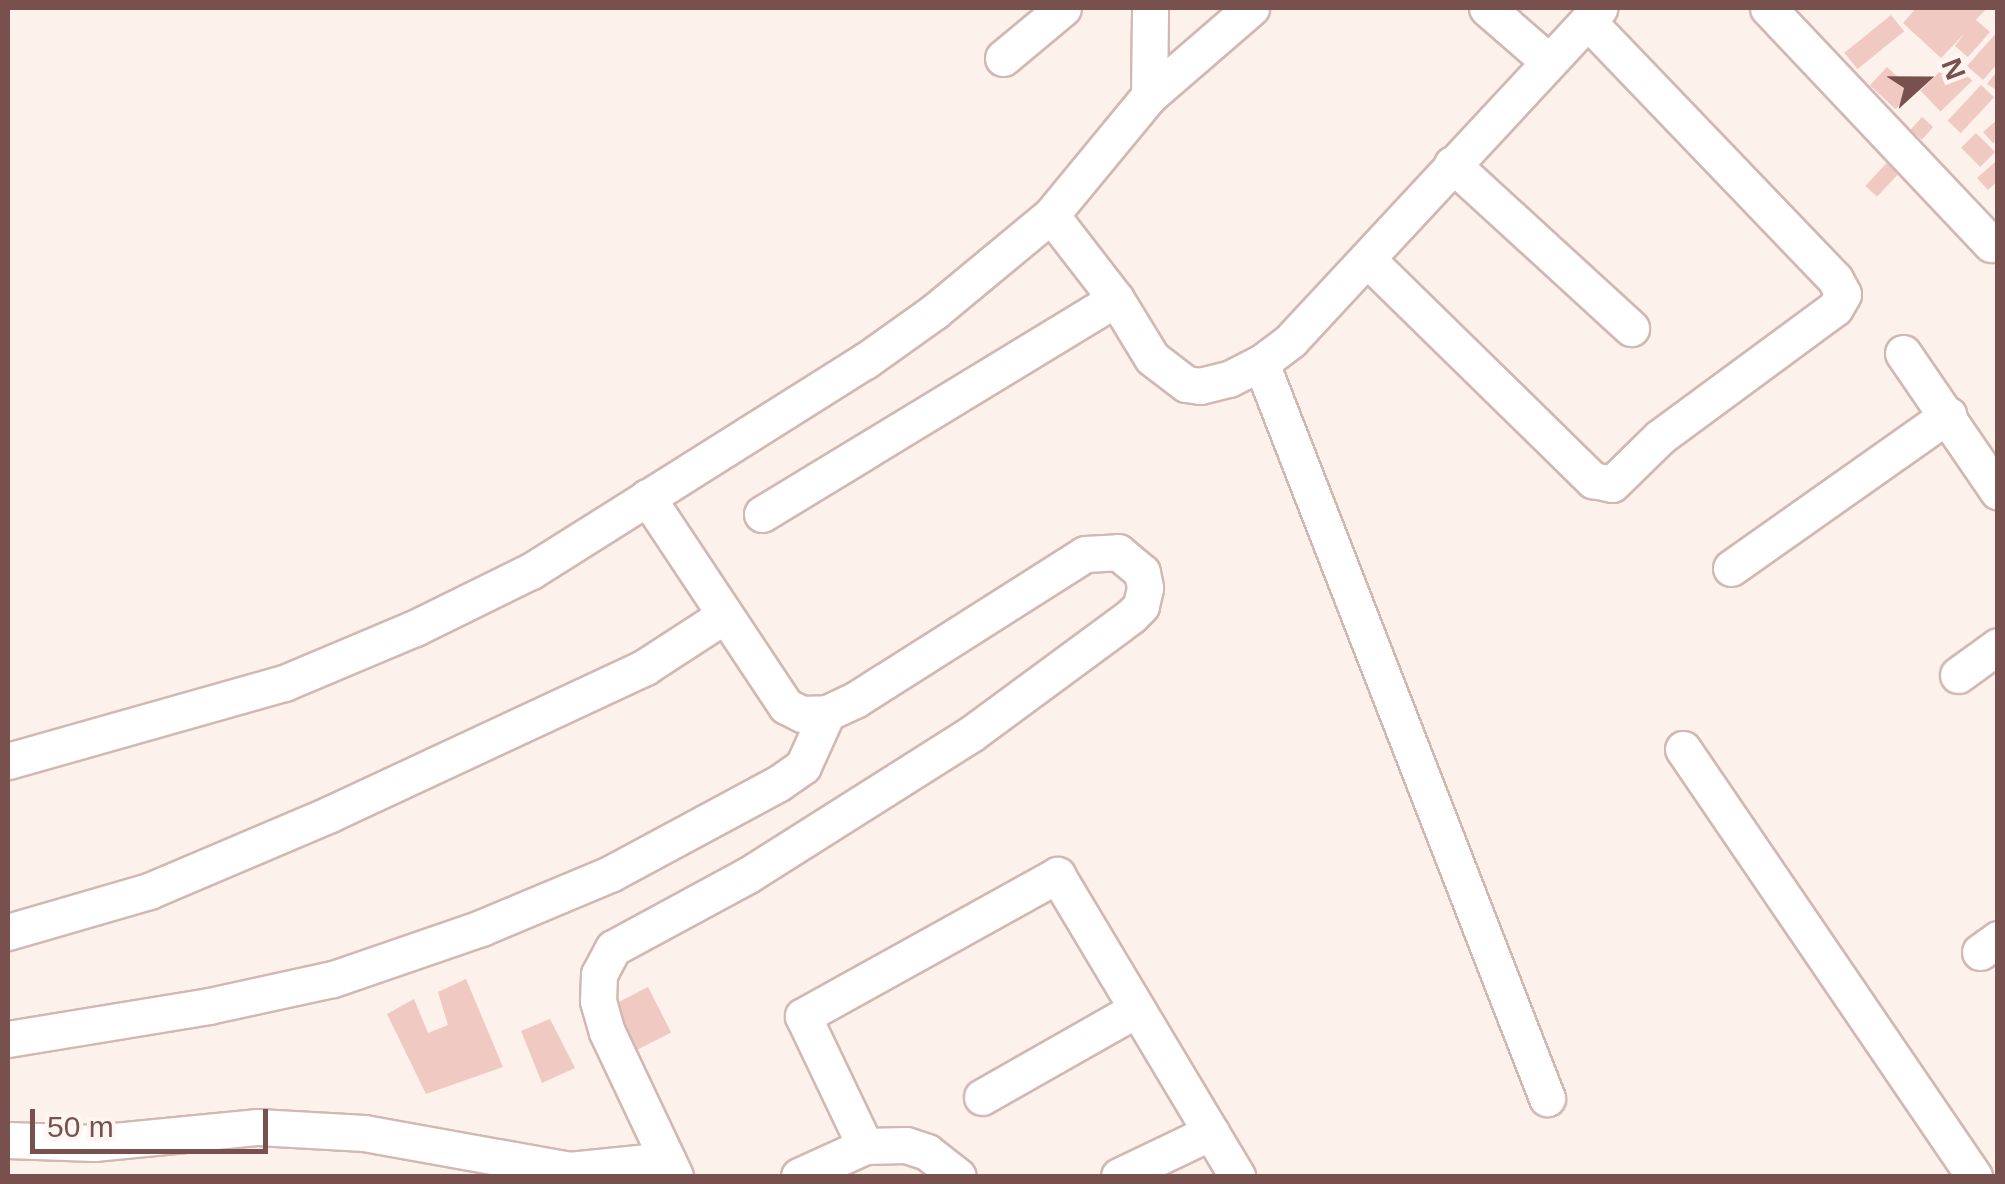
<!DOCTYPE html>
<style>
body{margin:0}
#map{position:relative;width:2005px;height:1184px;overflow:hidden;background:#fcf1eb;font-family:Helvetica,sans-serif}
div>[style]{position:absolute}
.building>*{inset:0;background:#f1c9c3;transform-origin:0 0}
.roads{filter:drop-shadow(2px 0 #d2b8b3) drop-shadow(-2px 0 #d2b8b3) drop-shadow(0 2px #d2b8b3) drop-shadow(0 -2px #d2b8b3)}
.minor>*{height:35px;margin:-17.5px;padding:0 17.5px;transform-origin:17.5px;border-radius:17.5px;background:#fff}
span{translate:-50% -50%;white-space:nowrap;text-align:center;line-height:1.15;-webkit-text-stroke:9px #fff6f2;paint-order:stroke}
.frame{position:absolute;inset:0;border:10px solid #78514e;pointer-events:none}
.north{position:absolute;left:1875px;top:30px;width:100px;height:100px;-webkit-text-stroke:8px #fff6f2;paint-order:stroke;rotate:69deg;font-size:28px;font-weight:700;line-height:40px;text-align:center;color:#78514e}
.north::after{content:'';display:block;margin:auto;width:35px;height:45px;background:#78514e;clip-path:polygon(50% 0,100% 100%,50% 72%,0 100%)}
.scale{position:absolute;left:30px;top:1109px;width:238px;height:45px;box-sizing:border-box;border:5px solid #78514e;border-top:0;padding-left:12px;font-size:30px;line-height:35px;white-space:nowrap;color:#78514e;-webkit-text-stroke:8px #fff6f2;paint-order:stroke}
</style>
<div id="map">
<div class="building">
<div style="clip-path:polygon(1916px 8px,1987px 8px,1976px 20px,1990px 32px,1968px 57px,1955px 46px,1964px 34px,1941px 58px,1903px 23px)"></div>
<div style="left:1891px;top:15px;width:21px;height:60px;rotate:51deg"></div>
<div style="clip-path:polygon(1998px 31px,1998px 63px,1983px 80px,1967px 66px)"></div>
<div style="left:1952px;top:60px;width:29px;height:44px;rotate:46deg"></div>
<div style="left:1887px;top:67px;width:35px;height:25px;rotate:43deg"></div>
<div style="clip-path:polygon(1998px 70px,1998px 91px,1987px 84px)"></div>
<div style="left:1981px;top:85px;width:18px;height:49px;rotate:43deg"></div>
<div style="left:1922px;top:117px;width:15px;height:17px;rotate:42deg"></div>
<div style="clip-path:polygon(1998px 119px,1998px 140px,1993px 143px,1983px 132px)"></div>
<div style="left:1976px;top:133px;width:27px;height:21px;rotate:45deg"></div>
<div style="left:1896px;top:153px;width:16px;height:45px;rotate:43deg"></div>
<div style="clip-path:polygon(1995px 162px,1998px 181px,1988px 190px,1977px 178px)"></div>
<div style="clip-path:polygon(466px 979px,503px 1067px,426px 1094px,387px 1014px,414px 999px,428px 1033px,448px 1025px,438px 992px)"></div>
<div style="left:648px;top:987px;width:51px;height:38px;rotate:63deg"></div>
<div style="clip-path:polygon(550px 1019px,575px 1068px,542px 1083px,521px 1031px)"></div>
</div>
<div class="roads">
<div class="minor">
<div style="left:1251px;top:8px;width:135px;rotate:139.2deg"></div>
<div style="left:1149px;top:96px;width:154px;rotate:129.5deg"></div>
<div style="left:1051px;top:215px;width:106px;rotate:52.3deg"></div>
<div style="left:1116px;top:299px;width:69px;rotate:58.6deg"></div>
<div style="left:1152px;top:358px;width:43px;rotate:37.4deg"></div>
<div style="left:1186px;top:384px;width:14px;rotate:8deg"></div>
<div style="left:1200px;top:386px;width:30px;rotate:-14deg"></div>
<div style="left:1229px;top:379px;width:36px;rotate:-27deg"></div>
<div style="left:1261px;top:363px;width:38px;rotate:-37deg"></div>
<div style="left:1291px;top:340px;width:453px;rotate:-47.1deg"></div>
<div style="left:1487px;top:8px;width:82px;rotate:41.1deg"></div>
<div style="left:1768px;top:8px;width:325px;rotate:46.6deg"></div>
<div style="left:1003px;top:58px;width:78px;rotate:-39.8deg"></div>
<div style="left:1149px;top:96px;width:88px;rotate:-89.3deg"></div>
<div style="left:1452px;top:164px;width:243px;rotate:42.5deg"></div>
<div style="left:1368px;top:260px;width:315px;rotate:44.4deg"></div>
<div style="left:1593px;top:480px;width:19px;rotate:12deg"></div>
<div style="left:1612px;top:484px;width:67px;rotate:-44.4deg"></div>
<div style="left:1660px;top:437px;width:217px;rotate:-36.4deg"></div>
<div style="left:1835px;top:308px;width:16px;rotate:-60deg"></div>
<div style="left:1843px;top:294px;width:17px;rotate:-118deg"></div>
<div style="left:1835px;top:279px;width:357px;rotate:-133.8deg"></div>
<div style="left:1903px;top:353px;width:168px;rotate:55.6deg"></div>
<div style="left:1261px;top:363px;width:789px;rotate:68.74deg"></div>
<div style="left:647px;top:497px;width:251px;rotate:56.4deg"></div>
<div style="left:786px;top:706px;width:18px;rotate:27deg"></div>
<div style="left:802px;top:714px;width:25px;rotate:-2deg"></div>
<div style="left:827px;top:713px;width:31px;rotate:-25deg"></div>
<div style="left:855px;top:700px;width:272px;rotate:-32.4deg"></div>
<div style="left:1085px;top:554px;width:33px;rotate:-3deg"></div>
<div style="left:1118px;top:552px;width:31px;rotate:40deg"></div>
<div style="left:1142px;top:572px;width:16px;rotate:79deg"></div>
<div style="left:1145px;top:588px;width:18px;rotate:103deg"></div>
<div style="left:1141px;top:606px;width:14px;rotate:135deg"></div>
<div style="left:1131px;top:616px;width:199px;rotate:143.6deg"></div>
<div style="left:971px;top:734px;width:264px;rotate:147.7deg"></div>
<div style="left:748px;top:875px;width:153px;rotate:151.6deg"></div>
<div style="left:613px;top:948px;width:30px;rotate:118deg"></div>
<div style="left:599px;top:974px;width:27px;rotate:92deg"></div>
<div style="left:598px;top:1001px;width:32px;rotate:74deg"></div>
<div style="left:607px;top:1032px;width:159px;rotate:64.7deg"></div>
<div style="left:762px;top:514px;width:414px;rotate:-31.3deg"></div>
<div style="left:1731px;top:568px;width:266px;rotate:-35.2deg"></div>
<div style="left:1958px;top:675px;width:49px;rotate:-35.9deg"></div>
<div style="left:1683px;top:749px;width:517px;rotate:55.73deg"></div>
<div style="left:8px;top:761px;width:287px;rotate:-15.8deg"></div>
<div style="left:284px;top:683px;width:142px;rotate:-22.8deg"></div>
<div style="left:415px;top:628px;width:129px;rotate:-26.2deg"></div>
<div style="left:531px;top:571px;width:395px;rotate:-32.2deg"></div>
<div style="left:865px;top:361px;width:86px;rotate:-35.5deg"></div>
<div style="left:935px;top:311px;width:151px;rotate:-39.6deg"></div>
<div style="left:8px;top:932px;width:147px;rotate:-16.2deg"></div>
<div style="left:149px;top:891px;width:197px;rotate:-23deg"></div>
<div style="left:330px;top:814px;width:348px;rotate:-25deg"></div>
<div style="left:645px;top:667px;width:95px;rotate:-33deg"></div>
<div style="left:1980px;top:952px;width:22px;rotate:-36deg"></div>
<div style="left:8px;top:1039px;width:204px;rotate:-9.3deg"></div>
<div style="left:209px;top:1006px;width:127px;rotate:-12.3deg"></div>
<div style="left:333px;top:979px;width:157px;rotate:-19deg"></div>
<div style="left:481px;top:928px;width:140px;rotate:-22.7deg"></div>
<div style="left:610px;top:874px;width:192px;rotate:-28.3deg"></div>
<div style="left:779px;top:783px;width:29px;rotate:-35deg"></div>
<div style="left:803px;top:766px;width:58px;rotate:-65.6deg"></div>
<div style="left:982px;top:1097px;width:178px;rotate:-29.6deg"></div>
<div style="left:8px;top:1140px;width:86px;rotate:2deg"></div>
<div style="left:94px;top:1143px;width:165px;rotate:-5.6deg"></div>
<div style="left:258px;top:1127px;width:106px;rotate:3.2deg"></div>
<div style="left:364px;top:1133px;width:208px;rotate:10.2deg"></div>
<div style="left:569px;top:1170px;width:99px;rotate:-5.8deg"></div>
<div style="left:865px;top:1146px;width:144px;rotate:-115.5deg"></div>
<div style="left:803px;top:1016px;width:291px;rotate:-29deg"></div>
<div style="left:1057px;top:875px;width:351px;rotate:59.1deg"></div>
<div style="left:799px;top:1176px;width:72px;rotate:-24.4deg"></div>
<div style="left:865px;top:1146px;width:41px;rotate:-1.4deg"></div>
<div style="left:906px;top:1145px;width:22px;rotate:18deg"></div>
<div style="left:927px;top:1152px;width:39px;rotate:38deg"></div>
<div style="left:1119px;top:1176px;width:102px;rotate:-25.6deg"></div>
</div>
</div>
<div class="frame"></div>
<div class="north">N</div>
<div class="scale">50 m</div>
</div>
